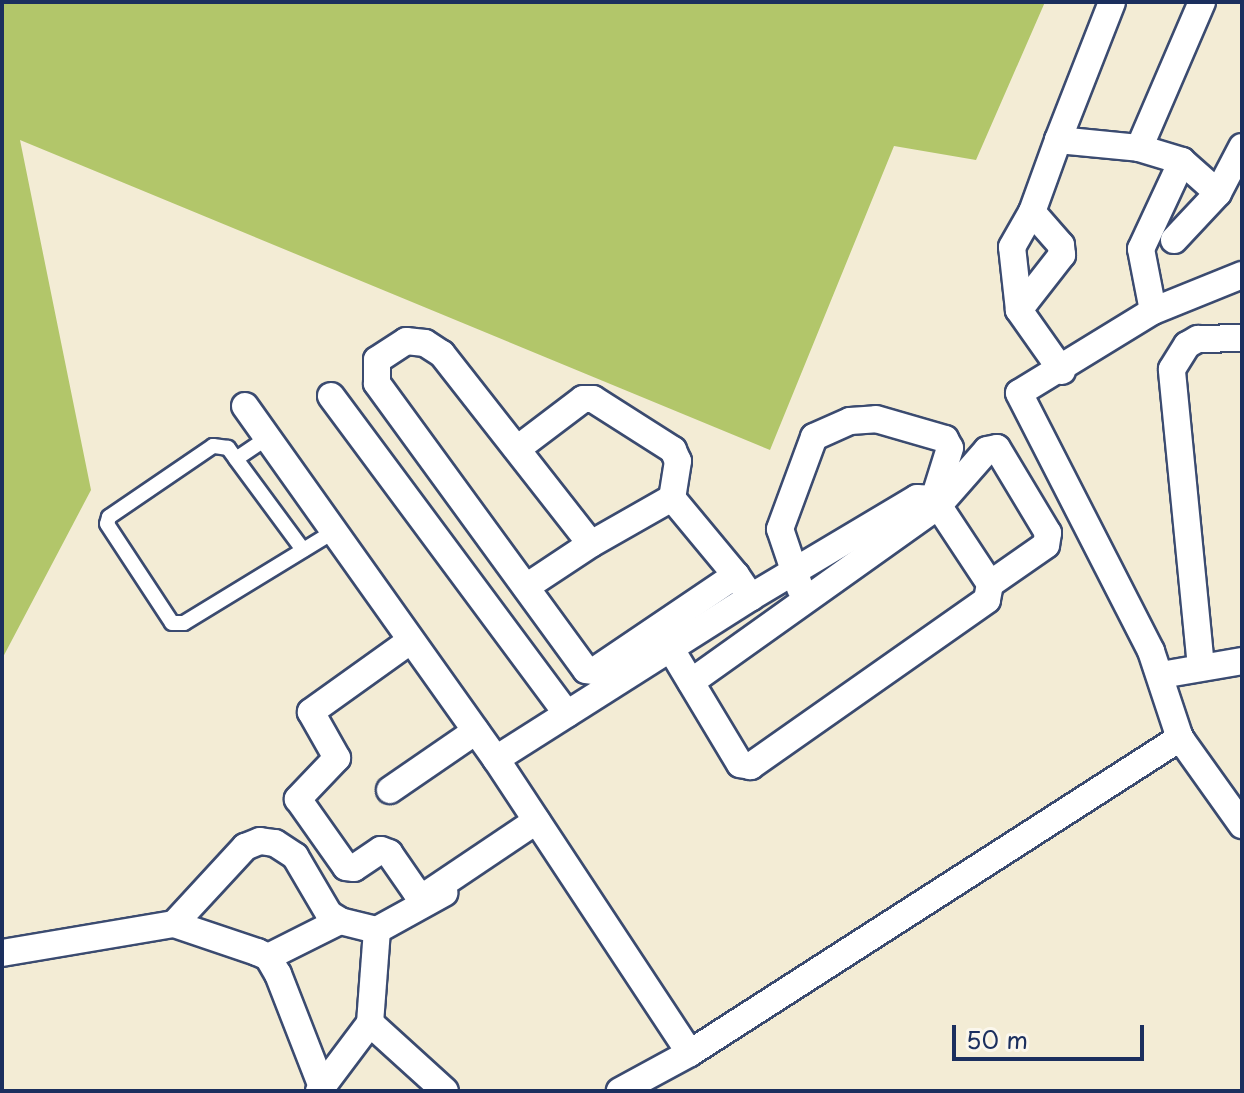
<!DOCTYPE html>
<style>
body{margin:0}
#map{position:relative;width:1244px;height:1093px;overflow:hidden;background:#f3ecd5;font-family:"Playpen Sans",sans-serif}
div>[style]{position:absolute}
.green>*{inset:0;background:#b2c66a}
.roads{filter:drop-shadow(2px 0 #3b4b70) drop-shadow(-2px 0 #3b4b70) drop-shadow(0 2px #3b4b70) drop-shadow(0 -2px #3b4b70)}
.lane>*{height:14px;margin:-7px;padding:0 7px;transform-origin:7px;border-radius:7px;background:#fff}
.street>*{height:26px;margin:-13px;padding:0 13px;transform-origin:13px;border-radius:13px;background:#fff}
span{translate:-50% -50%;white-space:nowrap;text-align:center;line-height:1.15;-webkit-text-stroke:8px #fbf7ec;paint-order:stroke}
.frame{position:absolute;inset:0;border:4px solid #1b2f5e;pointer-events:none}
.scale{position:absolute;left:952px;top:1025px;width:192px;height:36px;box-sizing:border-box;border:4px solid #1b2f5e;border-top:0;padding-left:10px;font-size:24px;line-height:28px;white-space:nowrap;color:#1b2f5e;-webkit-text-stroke:6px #fbf7ec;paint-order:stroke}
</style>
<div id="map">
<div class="green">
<div style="clip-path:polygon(2px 2px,1045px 2px,976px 160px,894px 146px,770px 450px,20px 140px,91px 490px,2px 659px)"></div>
</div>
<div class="roads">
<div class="lane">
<div style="left:267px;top:438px;width:37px;rotate:146deg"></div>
<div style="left:236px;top:459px;width:14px;rotate:-126deg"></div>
<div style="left:228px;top:448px;width:15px;rotate:-172deg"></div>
<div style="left:213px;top:446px;width:126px;rotate:145.7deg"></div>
<div style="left:109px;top:517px;width:7px;rotate:106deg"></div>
<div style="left:107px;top:524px;width:118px;rotate:56.7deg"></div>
<div style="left:172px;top:623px;width:12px"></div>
<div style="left:184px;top:623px;width:175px;rotate:-31.4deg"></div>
<div style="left:236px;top:459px;width:113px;rotate:53.6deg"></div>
</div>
<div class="street">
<div style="left:1202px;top:2px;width:159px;rotate:113.3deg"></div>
<div style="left:1139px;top:148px;width:45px;rotate:16.8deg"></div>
<div style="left:1182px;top:161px;width:97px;rotate:115deg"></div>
<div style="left:1141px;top:249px;width:63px;rotate:79deg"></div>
<div style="left:1153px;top:311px;width:157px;rotate:148.5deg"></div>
<div style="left:1019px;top:393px;width:290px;rotate:62.9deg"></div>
<div style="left:1151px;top:651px;width:92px;rotate:71.6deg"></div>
<div style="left:1180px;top:738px;width:107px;rotate:54.5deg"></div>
<div style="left:1058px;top:140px;width:148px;rotate:-68.6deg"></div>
<div style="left:1218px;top:193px;width:52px;rotate:-62.4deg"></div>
<div style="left:1174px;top:240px;width:64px;rotate:-46.9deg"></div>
<div style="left:1218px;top:193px;width:48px;rotate:-138.4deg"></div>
<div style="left:1019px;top:310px;width:70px;rotate:-52deg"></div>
<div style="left:1062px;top:255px;width:10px;rotate:-96deg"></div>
<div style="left:1061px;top:245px;width:44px;rotate:-131.3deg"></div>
<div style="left:1153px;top:311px;width:96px;rotate:-22deg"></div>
<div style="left:1062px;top:371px;width:75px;rotate:-125.2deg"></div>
<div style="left:1019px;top:310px;width:63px;rotate:-96.3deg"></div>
<div style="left:1012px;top:247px;width:40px;rotate:-60.3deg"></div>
<div style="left:1032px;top:212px;width:77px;rotate:-70.1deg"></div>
<div style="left:1058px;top:140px;width:81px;rotate:5.6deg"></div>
<div style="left:331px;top:396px;width:396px;rotate:53.4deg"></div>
<div style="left:245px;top:406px;width:433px;rotate:54.6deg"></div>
<div style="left:496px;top:759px;width:352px;rotate:56.6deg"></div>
<div style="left:690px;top:1053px;width:80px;rotate:151.5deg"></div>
<div style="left:517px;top:449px;width:83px;rotate:-37.1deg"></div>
<div style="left:583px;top:399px;width:10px"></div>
<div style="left:593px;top:399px;width:95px;rotate:32.5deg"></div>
<div style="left:673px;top:450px;width:12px;rotate:66deg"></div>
<div style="left:678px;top:461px;width:37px;rotate:99deg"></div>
<div style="left:736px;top:575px;width:171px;rotate:145.9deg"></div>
<div style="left:594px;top:671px;width:8px;rotate:-173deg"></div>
<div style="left:586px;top:670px;width:355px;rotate:-126.1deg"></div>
<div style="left:377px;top:383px;width:23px;rotate:-90deg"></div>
<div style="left:377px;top:360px;width:35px;rotate:-33deg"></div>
<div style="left:406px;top:341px;width:19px;rotate:6deg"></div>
<div style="left:425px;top:343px;width:20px;rotate:33deg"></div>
<div style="left:442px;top:354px;width:241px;rotate:51.9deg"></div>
<div style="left:591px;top:544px;width:93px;rotate:-29.6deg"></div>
<div style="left:672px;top:498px;width:100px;rotate:50.3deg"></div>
<div style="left:736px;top:575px;width:27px;rotate:56deg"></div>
<div style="left:526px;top:587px;width:78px;rotate:-33.5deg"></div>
<div style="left:800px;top:588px;width:62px;rotate:-108.7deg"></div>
<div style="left:780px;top:529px;width:98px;rotate:-69.7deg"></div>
<div style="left:814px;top:437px;width:39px;rotate:-24deg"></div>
<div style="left:850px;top:421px;width:26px;rotate:-4deg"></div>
<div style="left:876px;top:419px;width:72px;rotate:16.2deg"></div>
<div style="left:945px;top:439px;width:10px;rotate:61deg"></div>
<div style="left:950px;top:448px;width:53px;rotate:107.4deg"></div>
<div style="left:410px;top:641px;width:122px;rotate:144.4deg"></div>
<div style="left:311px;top:712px;width:53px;rotate:60.5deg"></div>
<div style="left:337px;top:758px;width:57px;rotate:133.6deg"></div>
<div style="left:298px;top:799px;width:83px;rotate:54.8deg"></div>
<div style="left:346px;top:867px;width:8px;rotate:7deg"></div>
<div style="left:354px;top:868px;width:32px;rotate:-34deg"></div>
<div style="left:381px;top:850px;width:9px;rotate:21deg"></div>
<div style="left:389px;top:853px;width:47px;rotate:55.3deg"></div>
<div style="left:416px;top:892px;width:10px;rotate:17deg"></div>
<div style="left:426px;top:895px;width:133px;rotate:-33.9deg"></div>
<div style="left:1201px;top:667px;width:299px;rotate:-95.6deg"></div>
<div style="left:1172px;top:369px;width:28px;rotate:-58deg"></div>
<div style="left:1187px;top:345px;width:13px;rotate:-29deg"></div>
<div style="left:1198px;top:339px;width:44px;rotate:-1.3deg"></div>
<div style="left:1161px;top:675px;width:82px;rotate:-9.8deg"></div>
<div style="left:691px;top:682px;width:303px;rotate:-35.5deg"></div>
<div style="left:938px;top:506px;width:74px;rotate:-48.8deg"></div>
<div style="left:987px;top:450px;width:10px;rotate:-11deg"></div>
<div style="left:997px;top:448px;width:99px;rotate:59deg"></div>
<div style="left:1048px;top:533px;width:12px;rotate:99deg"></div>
<div style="left:1046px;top:545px;width:68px;rotate:145.1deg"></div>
<div style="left:496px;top:759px;width:302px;rotate:-32.4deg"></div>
<div style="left:751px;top:597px;width:193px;rotate:-30.8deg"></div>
<div style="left:917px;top:498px;width:17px;rotate:3deg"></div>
<div style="left:934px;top:499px;width:102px;rotate:56.6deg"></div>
<div style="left:990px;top:584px;width:16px;rotate:101deg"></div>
<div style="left:987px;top:600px;width:289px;rotate:144.9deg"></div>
<div style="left:751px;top:766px;width:11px;rotate:-170deg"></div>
<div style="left:740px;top:764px;width:134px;rotate:-121deg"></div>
<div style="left:390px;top:790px;width:104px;rotate:-34.5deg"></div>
<div style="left:174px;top:924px;width:105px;rotate:-47.3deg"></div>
<div style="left:245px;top:847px;width:16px;rotate:-22deg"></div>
<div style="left:260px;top:841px;width:15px;rotate:8deg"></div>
<div style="left:275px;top:843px;width:24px;rotate:33deg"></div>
<div style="left:295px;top:856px;width:67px;rotate:59.6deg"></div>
<div style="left:329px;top:914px;width:13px;rotate:32deg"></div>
<div style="left:340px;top:921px;width:38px;rotate:14deg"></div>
<div style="left:377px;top:930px;width:77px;rotate:-28.9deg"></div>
<div style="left:2px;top:953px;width:174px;rotate:-9.6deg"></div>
<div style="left:174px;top:924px;width:88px;rotate:18.6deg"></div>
<div style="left:257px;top:952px;width:12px;rotate:24deg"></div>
<div style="left:268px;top:957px;width:20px;rotate:60deg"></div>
<div style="left:278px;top:974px;width:121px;rotate:68.7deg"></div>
<div style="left:268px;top:957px;width:80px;rotate:-26.6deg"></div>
<div style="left:370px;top:1023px;width:101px;rotate:42.2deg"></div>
<div style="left:690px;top:1053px;width:583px;rotate:-32.74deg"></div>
<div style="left:319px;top:1091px;width:85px;rotate:-53.1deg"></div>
<div style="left:370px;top:1023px;width:93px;rotate:-85.7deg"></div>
</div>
</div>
<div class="frame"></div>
<div class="scale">50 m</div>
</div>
